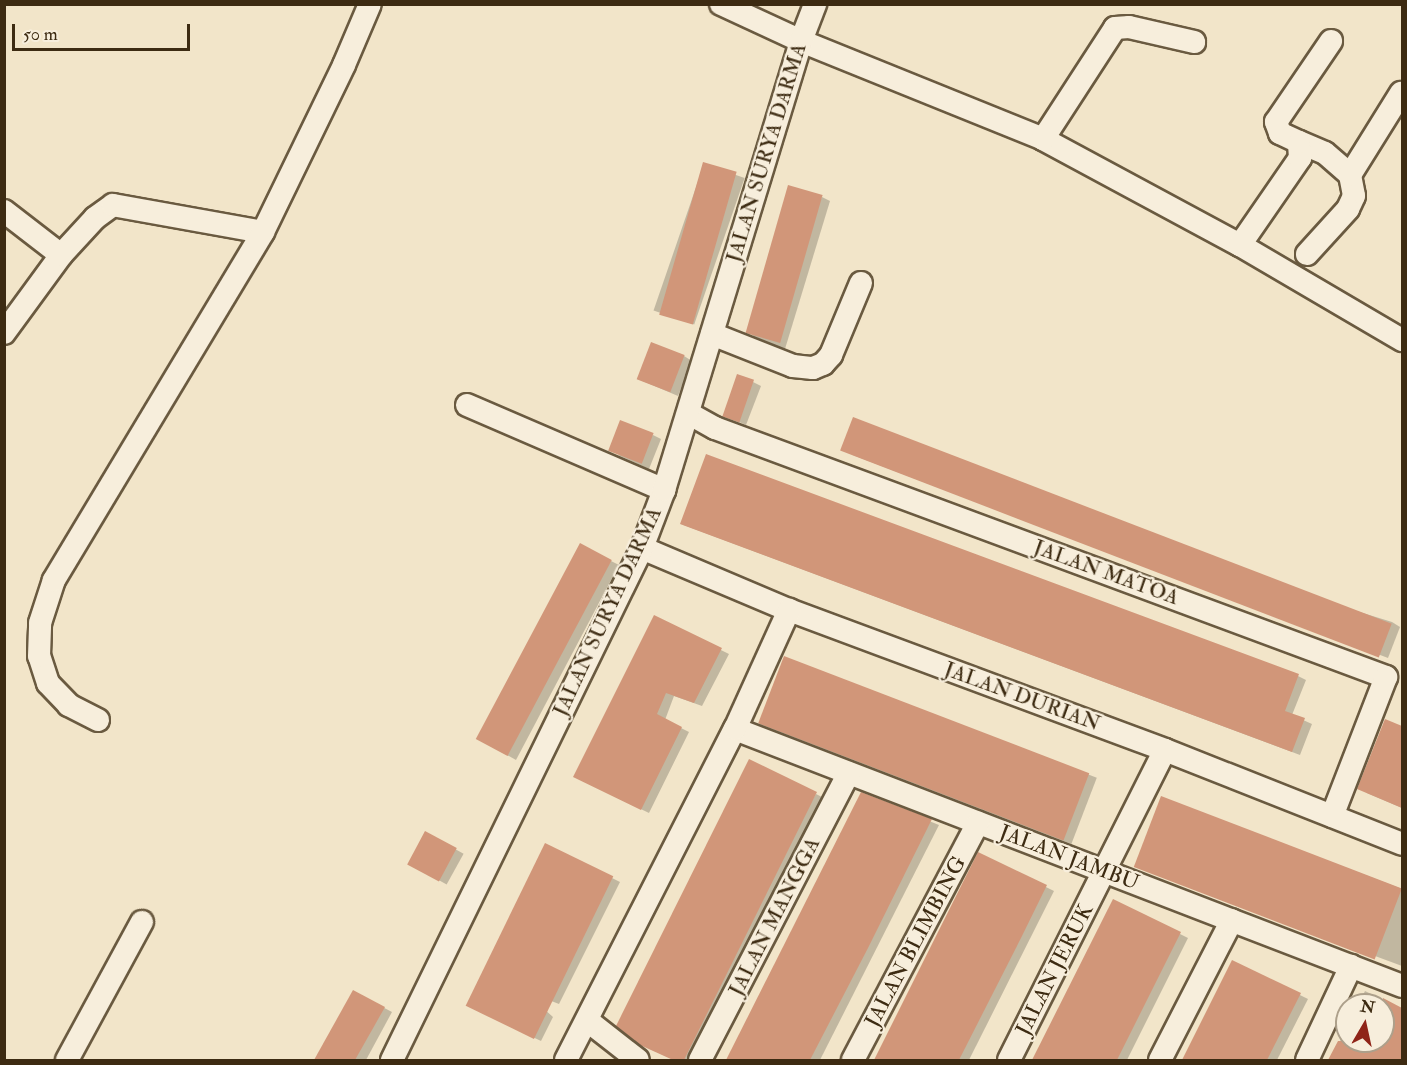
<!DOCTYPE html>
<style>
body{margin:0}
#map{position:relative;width:1407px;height:1065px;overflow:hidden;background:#f2e5c9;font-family:"IM FELL Double Pica",serif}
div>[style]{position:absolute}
.shadow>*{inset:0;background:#0003;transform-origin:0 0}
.building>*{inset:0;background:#d19679;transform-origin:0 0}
.roads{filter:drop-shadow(2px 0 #6a5a40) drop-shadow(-2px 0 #6a5a40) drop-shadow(0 2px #6a5a40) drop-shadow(0 -2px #6a5a40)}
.street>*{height:22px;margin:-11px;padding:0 11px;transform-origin:11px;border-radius:11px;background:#f7eedc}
span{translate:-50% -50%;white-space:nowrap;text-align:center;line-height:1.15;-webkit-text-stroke:4.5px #f7eedc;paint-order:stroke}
.street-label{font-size:21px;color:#3d2b12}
.frame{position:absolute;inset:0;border:6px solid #3d2b12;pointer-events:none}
.north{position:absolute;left:1335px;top:993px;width:60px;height:60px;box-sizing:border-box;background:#f7eedc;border:2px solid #ada08b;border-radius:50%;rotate:9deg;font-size:16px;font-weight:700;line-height:24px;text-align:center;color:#3d2b12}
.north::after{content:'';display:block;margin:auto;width:21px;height:27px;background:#8f2418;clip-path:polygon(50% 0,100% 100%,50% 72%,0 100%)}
.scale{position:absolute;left:12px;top:24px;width:178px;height:27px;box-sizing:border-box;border:3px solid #3d2b12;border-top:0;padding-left:8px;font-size:18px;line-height:21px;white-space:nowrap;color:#3d2b12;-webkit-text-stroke:4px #f7eedc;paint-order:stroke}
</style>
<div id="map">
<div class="shadow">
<div style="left:704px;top:164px;width:43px;height:155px;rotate:19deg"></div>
<div style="clip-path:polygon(822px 197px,830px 201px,785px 349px,753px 336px)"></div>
<div style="clip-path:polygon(684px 356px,692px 361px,678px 396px,638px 379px)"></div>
<div style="clip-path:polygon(753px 382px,761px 386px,746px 425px,723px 415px)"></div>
<div style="clip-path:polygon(653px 435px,661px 439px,649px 469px,618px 455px)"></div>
<div style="clip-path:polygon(850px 454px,1392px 622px,1400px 627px,1388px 658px)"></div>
<div style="clip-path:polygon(681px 524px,1298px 676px,1306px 680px,1292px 715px,1312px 724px,1300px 755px)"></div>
<div style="clip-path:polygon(611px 561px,619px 565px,516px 760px,478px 739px)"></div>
<div style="clip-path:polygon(654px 617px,729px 654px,702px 706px,674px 696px,665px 720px,689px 732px,649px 813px,583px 781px)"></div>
<div style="left:785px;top:658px;width:334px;height:71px;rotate:21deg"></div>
<div style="clip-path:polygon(1386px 721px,1402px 728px,1402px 808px,1367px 793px)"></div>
<div style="clip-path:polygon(816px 794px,824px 798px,694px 1060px,675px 1060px,650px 1049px)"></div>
<div style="clip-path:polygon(862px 794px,939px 825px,820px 1060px,727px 1060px)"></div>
<div style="clip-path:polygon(1162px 798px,1402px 889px,1402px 966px,1144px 870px)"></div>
<div style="left:426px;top:833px;width:43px;height:35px;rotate:29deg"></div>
<div style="clip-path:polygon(546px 845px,620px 882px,559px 1004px,523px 990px,553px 1017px,541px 1041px,474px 1009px)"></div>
<div style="clip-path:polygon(979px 854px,1054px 891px,969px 1060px,876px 1060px)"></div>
<div style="clip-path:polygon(1114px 901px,1188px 938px,1127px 1060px,1034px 1060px)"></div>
<div style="clip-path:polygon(1233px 962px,1308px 999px,1277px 1060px,1184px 1060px)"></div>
<div style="clip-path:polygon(1365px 991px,1402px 1009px,1402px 1060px,1331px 1060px,1347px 1028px,1347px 1041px,1383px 1041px,1383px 1005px,1358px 1005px)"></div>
<div style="clip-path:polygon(354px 992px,392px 1012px,366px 1060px,316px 1060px)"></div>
</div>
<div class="building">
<div style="left:703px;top:162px;width:35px;height:159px;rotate:16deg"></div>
<div style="left:788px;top:185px;width:36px;height:154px;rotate:16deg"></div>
<div style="left:651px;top:342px;width:36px;height:40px;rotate:21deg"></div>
<div style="left:737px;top:374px;width:18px;height:45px;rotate:19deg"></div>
<div style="left:853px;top:417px;width:577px;height:36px;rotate:21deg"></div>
<div style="left:620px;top:420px;width:36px;height:33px;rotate:21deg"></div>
<div style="clip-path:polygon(706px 454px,1299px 674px,1285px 711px,1305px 718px,1292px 752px,680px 524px)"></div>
<div style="left:580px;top:543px;width:36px;height:222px;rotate:28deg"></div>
<div style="clip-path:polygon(654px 615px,722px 648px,694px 703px,666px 693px,657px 714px,682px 727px,641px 810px,573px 777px)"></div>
<div style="left:784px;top:656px;width:327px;height:72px;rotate:21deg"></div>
<div style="clip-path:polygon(1385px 719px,1402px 726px,1402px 808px,1357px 789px)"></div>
<div style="clip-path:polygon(749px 759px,817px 792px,684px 1060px,673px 1060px,640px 1045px,616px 1026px)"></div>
<div style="clip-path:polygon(861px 792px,932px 819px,868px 948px,810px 1060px,726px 1060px)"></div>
<div style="left:1161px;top:796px;width:258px;height:76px;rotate:21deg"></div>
<div style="left:425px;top:831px;width:36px;height:38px;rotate:28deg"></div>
<div style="left:545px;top:843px;width:76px;height:181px;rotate:26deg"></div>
<div style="clip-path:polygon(978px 852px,1047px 885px,1021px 938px,959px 1060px,874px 1060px)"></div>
<div style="clip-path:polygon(1113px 899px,1181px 932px,1117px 1060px,1032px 1060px)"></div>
<div style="clip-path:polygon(1232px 960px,1301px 993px,1267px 1060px,1182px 1060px)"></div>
<div style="clip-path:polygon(353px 990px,385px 1007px,355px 1060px,314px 1060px)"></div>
<div style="clip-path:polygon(1383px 998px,1402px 1008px,1402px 1060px,1328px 1060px,1338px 1041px,1383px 1041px)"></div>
</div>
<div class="roads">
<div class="street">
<div style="left:721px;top:4px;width:88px;rotate:24.8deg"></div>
<div style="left:801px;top:41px;width:261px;rotate:22deg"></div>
<div style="left:1043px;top:139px;width:224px;rotate:28.3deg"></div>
<div style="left:1240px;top:245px;width:188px;rotate:30.4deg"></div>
<div style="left:1043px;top:139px;width:132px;rotate:-57deg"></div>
<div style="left:1115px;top:28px;width:14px;rotate:-4deg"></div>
<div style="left:1129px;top:27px;width:67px;rotate:13deg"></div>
<div style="left:1299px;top:142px;width:28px;rotate:23deg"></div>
<div style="left:1325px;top:153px;width:33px;rotate:41deg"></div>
<div style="left:1350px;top:175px;width:21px;rotate:79deg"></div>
<div style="left:1354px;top:196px;width:14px;rotate:115deg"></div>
<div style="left:1348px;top:209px;width:61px;rotate:132.3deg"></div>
<div style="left:1350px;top:175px;width:97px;rotate:-58.1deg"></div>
<div style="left:4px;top:211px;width:72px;rotate:37.7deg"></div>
<div style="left:1240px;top:245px;width:106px;rotate:-55.4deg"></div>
<div style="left:1300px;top:158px;width:16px;rotate:-94deg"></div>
<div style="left:1299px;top:142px;width:21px;rotate:-155deg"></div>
<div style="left:1280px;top:133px;width:12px;rotate:-110deg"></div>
<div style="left:1276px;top:122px;width:98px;rotate:-55.8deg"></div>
<div style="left:4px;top:333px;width:97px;rotate:-53.8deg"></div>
<div style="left:61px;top:255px;width:50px;rotate:-47.4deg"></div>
<div style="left:95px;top:218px;width:22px;rotate:-36deg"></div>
<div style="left:113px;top:205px;width:152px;rotate:10.2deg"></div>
<div style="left:712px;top:334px;width:87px;rotate:21.6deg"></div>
<div style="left:793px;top:366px;width:20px;rotate:6deg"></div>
<div style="left:813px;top:368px;width:11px;rotate:-22deg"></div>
<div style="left:823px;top:364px;width:12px;rotate:-48deg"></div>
<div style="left:831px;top:355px;width:78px;rotate:-67.4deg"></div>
<div style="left:467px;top:405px;width:215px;rotate:23.3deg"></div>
<div style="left:688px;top:413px;width:31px;rotate:29deg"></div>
<div style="left:715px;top:428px;width:716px;rotate:20.36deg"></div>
<div style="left:1386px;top:677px;width:149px;rotate:111.2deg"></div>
<div style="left:642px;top:548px;width:160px;rotate:22.9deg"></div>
<div style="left:789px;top:610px;width:401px;rotate:20.4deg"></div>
<div style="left:1165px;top:750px;width:255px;rotate:21.6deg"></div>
<div style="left:98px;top:720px;width:33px;rotate:-153deg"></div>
<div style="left:69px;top:705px;width:30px;rotate:-134deg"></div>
<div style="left:48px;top:683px;width:28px;rotate:-108deg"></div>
<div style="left:39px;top:656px;width:33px;rotate:-88deg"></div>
<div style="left:40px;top:623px;width:45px;rotate:-72deg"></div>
<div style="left:54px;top:580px;width:406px;rotate:-59deg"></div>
<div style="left:263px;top:232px;width:186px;rotate:-64.1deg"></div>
<div style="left:344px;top:65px;width:66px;rotate:-66.9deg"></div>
<div style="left:735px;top:729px;width:715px;rotate:21.07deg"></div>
<div style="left:588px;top:1021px;width:63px;rotate:38deg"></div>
<div style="left:67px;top:1060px;width:157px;rotate:-61.5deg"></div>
<div style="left:392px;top:1060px;width:570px;rotate:-63.97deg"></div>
<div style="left:642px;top:548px;width:62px;rotate:-69.2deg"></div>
<div style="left:664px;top:490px;width:469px;rotate:-73deg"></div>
<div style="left:801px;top:41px;width:40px;rotate:-69deg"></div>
<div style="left:566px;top:1060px;width:372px;rotate:-63deg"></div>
<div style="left:735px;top:729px;width:131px;rotate:-65.6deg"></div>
<div style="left:700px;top:1060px;width:323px;rotate:-62.6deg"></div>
<div style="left:853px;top:1060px;width:268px;rotate:-62.2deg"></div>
<div style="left:1009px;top:1060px;width:347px;rotate:-63.3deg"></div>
<div style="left:1160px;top:1060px;width:157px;rotate:-62.8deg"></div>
<div style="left:1307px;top:1060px;width:104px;rotate:-64.9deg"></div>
</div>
</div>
<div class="street-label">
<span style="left:767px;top:153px;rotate:-73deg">JALAN SURYA DARMA</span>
<span style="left:1106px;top:573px;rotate:20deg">JALAN MATOA</span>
<span style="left:608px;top:612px;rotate:-65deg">JALAN SURYA DARMA</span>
<span style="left:1022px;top:697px;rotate:20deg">JALAN DURIAN</span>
<span style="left:1069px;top:858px;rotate:21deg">JALAN JAMBU</span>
<span style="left:775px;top:917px;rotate:-63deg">JALAN MANGGA</span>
<span style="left:916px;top:942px;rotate:-62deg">JALAN BLIMBING</span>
<span style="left:1055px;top:970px;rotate:-63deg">JALAN JERUK</span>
</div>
<div class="frame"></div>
<div class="north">N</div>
<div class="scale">50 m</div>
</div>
